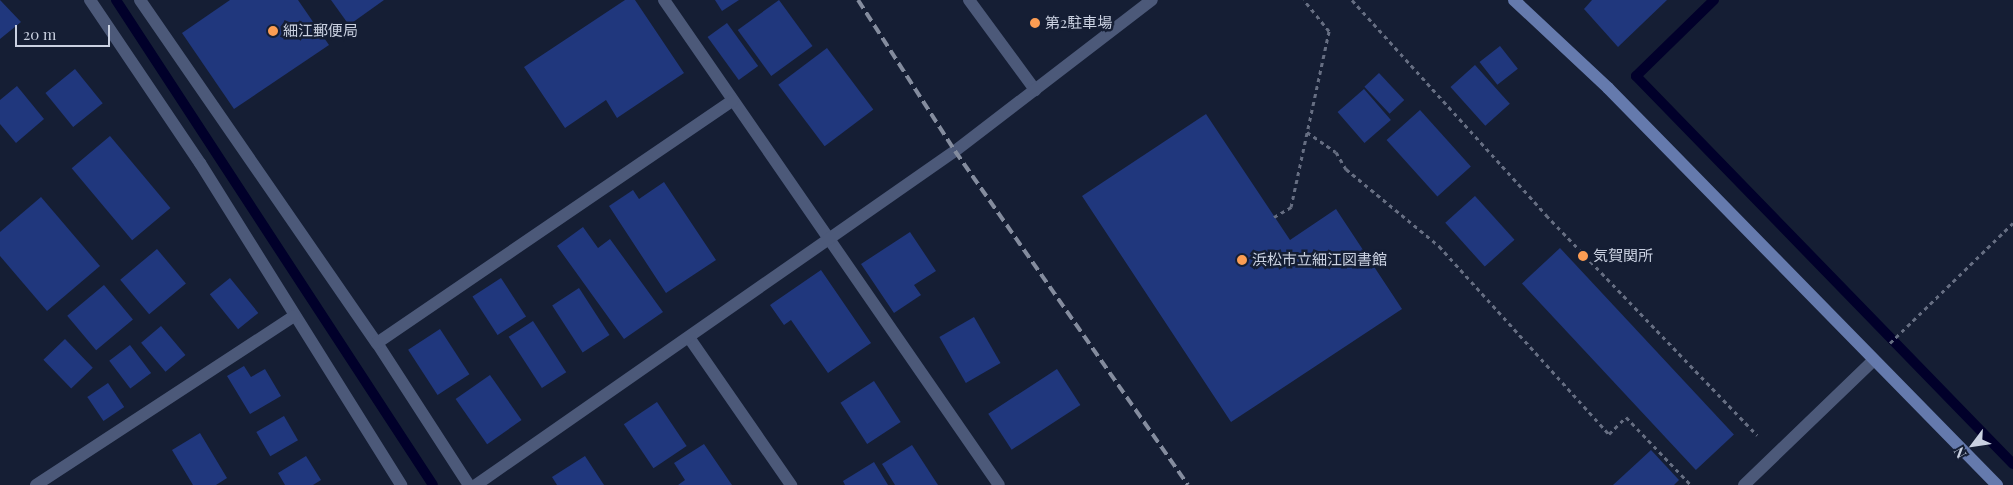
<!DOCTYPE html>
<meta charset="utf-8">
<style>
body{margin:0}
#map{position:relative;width:2013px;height:485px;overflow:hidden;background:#151e34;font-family:"Playfair Display","Noto Sans JP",serif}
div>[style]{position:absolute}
.stream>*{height:10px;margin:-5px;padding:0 5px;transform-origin:5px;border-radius:5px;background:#01002a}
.building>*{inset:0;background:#20377d;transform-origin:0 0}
.path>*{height:3px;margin-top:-1.5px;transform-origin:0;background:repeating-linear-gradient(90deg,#666e82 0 4px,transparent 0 8px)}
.street>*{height:12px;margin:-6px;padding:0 6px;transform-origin:6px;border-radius:6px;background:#4c5979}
.secondary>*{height:12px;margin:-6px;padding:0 6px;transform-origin:6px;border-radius:6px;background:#657aad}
.rail>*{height:4px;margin-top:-2px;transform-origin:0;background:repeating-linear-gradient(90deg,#848c9e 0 10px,transparent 0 15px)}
.dots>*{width:14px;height:14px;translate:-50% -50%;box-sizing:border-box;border:2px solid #151e34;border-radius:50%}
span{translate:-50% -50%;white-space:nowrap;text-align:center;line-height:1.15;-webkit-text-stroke:5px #151e34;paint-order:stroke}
.poi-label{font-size:15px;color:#cad1e1}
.left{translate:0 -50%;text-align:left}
.north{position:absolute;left:1948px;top:420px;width:50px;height:50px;-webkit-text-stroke:4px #151e34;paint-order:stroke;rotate:239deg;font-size:14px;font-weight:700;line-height:20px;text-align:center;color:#cad1e1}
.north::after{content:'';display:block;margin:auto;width:18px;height:22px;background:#cad1e1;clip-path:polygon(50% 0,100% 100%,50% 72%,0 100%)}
.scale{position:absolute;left:15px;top:25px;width:95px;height:22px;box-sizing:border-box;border:2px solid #cad1e1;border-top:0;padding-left:6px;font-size:15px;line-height:18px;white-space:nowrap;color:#cad1e1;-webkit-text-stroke:4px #151e34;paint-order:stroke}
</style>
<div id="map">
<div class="stream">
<div style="left:116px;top:0;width:579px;rotate:56.83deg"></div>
<div style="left:1714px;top:0;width:109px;rotate:135.7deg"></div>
<div style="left:1636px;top:76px;width:541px;rotate:45.82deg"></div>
</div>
<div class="building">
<div style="clip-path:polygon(0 0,21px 22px,0 39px)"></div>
<div style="clip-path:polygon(230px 0,298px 0,329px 45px,234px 109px,182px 33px)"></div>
<div style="clip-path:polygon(331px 0,384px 0,349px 25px)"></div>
<div style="clip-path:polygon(625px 0,635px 0,684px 73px,617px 118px,606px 100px,565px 128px,524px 67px)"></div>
<div style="clip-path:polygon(715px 0,739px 0,722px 11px)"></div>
<div style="left:779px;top:0;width:57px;height:51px;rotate:54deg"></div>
<div style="clip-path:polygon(1592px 0,1667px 0,1618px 47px,1584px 9px)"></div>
<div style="left:727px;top:23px;width:53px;height:24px;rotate:54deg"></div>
<div style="left:1500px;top:46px;width:29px;height:26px;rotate:52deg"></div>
<div style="left:827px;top:48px;width:77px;height:61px;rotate:53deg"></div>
<div style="left:1475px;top:65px;width:52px;height:33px;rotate:48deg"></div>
<div style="left:75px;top:69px;width:44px;height:38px;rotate:51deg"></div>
<div style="left:1379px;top:73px;width:37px;height:20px;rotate:47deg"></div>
<div style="clip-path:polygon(17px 86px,44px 119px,16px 143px,0 124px,0 100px)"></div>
<div style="left:1364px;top:89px;width:41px;height:35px;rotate:49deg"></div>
<div style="left:1420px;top:110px;width:76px;height:45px;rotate:48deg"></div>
<div style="clip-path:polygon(1206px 114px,1290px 240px,1336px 209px,1402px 309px,1231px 422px,1082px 196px)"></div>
<div style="left:110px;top:136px;width:94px;height:50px;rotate:50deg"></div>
<div style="clip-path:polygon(664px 182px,716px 260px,666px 293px,609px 206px,633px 190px,639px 199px)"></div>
<div style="left:1475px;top:196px;width:59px;height:40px;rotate:48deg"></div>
<div style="clip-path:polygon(41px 197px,100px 266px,47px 311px,0 256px,0 232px)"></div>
<div style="clip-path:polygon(583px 227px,598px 248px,610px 239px,663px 312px,624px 339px,557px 246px)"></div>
<div style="clip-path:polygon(910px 232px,936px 271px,914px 285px,921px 295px,894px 313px,861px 264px)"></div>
<div style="left:1560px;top:248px;width:255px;height:52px;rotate:47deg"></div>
<div style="left:157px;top:249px;width:45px;height:48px;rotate:50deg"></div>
<div style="clip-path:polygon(821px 270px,871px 343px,828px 373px,791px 320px,784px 325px,770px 305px)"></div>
<div style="left:230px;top:278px;width:45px;height:26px;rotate:51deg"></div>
<div style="left:501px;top:278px;width:46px;height:34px;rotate:57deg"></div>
<div style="left:104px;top:285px;width:45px;height:48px;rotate:50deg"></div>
<div style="left:579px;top:288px;width:56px;height:32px;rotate:57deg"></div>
<div style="left:974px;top:317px;width:53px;height:40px;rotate:60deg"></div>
<div style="left:533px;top:321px;width:61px;height:29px;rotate:57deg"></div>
<div style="left:161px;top:326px;width:38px;height:26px;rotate:50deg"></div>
<div style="left:440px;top:329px;width:54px;height:38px;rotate:57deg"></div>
<div style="left:65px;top:339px;width:40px;height:30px;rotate:46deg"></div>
<div style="left:130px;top:345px;width:35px;height:26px;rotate:53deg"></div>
<div style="clip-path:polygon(244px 366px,251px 377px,265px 369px,281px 396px,250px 414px,227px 376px)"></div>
<div style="left:1057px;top:369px;width:43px;height:82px;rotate:57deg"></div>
<div style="left:490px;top:375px;width:55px;height:42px;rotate:55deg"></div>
<div style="left:874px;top:381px;width:49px;height:40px;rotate:57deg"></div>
<div style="left:108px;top:383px;width:29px;height:25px;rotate:56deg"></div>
<div style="left:657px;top:402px;width:53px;height:40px;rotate:56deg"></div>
<div style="left:284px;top:416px;width:28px;height:32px;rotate:60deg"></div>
<div style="clip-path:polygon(200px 433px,227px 478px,216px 485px,193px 485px,172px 450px)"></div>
<div style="clip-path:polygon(704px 444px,732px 485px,678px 485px,685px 480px,674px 463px)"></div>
<div style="clip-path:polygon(912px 445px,938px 485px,895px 485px,882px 464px)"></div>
<div style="clip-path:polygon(1651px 450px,1679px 480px,1674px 485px,1613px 485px)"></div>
<div style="clip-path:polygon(306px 456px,321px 480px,313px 485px,285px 485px,278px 473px)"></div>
<div style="clip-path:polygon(585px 456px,604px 485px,557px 485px,552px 477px)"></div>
<div style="clip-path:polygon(874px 462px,888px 485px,845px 485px,843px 481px)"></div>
</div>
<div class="path">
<div style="left:1352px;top:0;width:290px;rotate:47.9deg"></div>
<div style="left:1546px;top:215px;width:305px;rotate:46.2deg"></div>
<div style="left:1307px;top:132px;width:35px;rotate:35deg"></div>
<div style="left:1336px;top:152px;width:20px;rotate:60deg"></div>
<div style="left:1346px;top:169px;width:121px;rotate:39.6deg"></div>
<div style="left:1439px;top:246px;width:253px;rotate:47.9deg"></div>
<div style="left:1609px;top:434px;width:24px;rotate:-45deg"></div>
<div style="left:1626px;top:417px;width:94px;rotate:46.3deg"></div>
<div style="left:1274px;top:217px;width:20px;rotate:-30deg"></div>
<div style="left:1291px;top:207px;width:180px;rotate:-77.8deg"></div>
<div style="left:1329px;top:31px;width:40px;rotate:-129deg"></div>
<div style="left:1890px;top:343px;width:172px;rotate:-44.3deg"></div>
</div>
<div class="street">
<div style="left:90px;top:0;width:197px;rotate:56deg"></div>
<div style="left:200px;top:163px;width:380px;rotate:58deg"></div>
<div style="left:140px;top:0;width:417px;rotate:55.4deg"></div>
<div style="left:377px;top:343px;width:169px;rotate:57.1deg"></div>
<div style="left:664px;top:0;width:589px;rotate:55.37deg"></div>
<div style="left:969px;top:0;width:112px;rotate:53.7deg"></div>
<div style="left:690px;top:339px;width:178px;rotate:55.3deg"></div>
<div style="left:377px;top:343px;width:430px;rotate:-34.3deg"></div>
<div style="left:36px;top:485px;width:308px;rotate:-33.2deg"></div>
<div style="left:476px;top:485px;width:584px;rotate:-34.89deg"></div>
<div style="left:955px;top:151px;width:248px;rotate:-37.5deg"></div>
<div style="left:1744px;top:485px;width:180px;rotate:-43.9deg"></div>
</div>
<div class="secondary">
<div style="left:1514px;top:0;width:129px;rotate:43.1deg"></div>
<div style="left:1608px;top:88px;width:556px;rotate:45.58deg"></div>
</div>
<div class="rail">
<div style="left:858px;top:0;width:179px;rotate:57.3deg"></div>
<div style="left:955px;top:151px;width:407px;rotate:55.1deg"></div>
</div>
<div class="dots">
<div style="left:1035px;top:23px;background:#fc9d53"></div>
<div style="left:273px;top:31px;background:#fc9d53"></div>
<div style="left:1583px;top:256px;background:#fc9d53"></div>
<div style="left:1242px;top:260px;background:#fc9d53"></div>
</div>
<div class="poi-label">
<span class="left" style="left:1045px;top:23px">第2駐車場</span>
<span class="left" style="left:283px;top:31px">細江郵便局</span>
<span class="left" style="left:1593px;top:256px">気賀関所</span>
<span class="left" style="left:1252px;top:260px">浜松市立細江図書館</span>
</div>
<div class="north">N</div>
<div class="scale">20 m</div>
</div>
